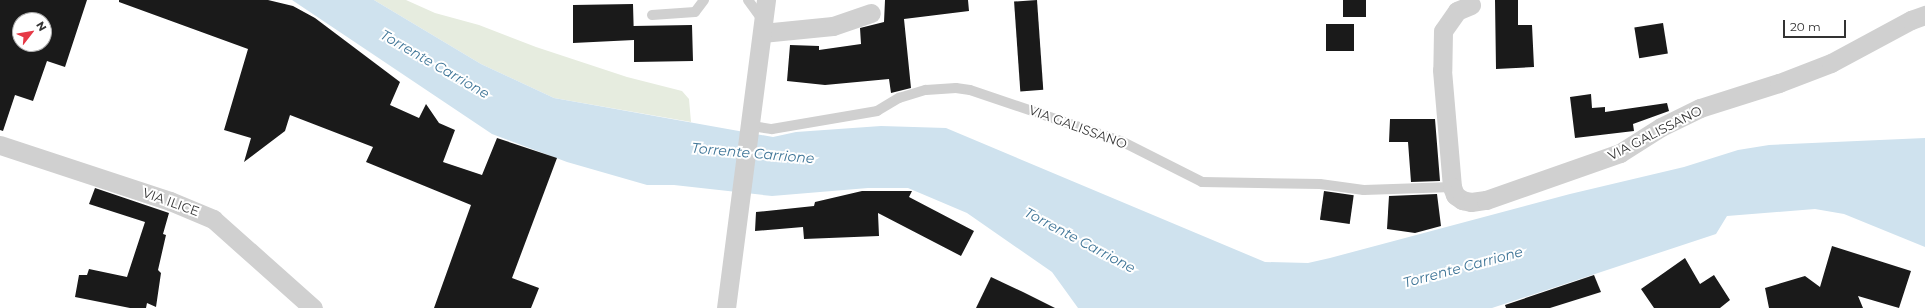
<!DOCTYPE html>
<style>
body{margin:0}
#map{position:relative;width:1925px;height:308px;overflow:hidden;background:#fff;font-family:Montserrat,sans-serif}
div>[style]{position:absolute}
.green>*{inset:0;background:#e6ecdf}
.water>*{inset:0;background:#cfe2ee}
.building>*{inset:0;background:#1a1a1a;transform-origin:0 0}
.lane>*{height:10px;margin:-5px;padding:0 5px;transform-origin:5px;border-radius:5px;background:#d0d0d0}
.street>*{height:19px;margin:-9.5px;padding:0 9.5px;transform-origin:9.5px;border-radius:9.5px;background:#d0d0d0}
span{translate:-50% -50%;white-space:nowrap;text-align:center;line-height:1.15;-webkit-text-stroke:4px #fff;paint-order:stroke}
.street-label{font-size:13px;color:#333}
.water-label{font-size:14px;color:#3f7597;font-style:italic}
.north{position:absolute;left:12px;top:12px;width:40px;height:40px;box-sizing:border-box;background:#fff;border:1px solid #adadad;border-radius:50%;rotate:59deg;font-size:11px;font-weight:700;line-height:16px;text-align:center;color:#333}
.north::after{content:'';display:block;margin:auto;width:14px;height:18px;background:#e63946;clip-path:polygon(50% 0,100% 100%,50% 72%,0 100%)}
.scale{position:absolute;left:1783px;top:20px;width:63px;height:18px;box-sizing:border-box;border:2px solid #333;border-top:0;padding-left:5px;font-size:12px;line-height:14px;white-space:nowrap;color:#333;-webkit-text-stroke:3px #fff;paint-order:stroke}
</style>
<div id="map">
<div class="green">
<div style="clip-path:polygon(374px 0,406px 0,435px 13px,479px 25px,536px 47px,627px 77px,682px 91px,689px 99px,691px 122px,554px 98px,481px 64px)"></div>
</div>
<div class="water">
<div style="clip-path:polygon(292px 0,374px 0,481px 64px,554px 98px,773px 137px,796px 132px,881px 126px,946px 128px,1265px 262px,1308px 263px,1330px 258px,1570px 194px,1684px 167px,1738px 150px,1769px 145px,1925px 138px,1925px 247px,1844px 214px,1815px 209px,1727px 216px,1716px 234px,1492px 308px,1078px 308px,1052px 272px,967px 213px,908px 188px,868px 188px,772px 196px,674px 185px,647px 185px,567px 162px,492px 134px)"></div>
</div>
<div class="building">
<div style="clip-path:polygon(evenodd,0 0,87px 0,65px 67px,47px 61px,33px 101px,15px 95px,3px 131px,0 130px,0 0,20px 20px,44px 20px,44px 44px,20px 44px,20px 20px)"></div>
<div style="clip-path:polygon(119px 0,268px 0,293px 6px,315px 18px,400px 82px,390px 105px,419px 118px,426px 104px,439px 123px,455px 130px,443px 162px,482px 175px,497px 138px,557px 158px,512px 278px,539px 288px,531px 308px,434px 308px,471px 205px,366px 162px,373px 147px,290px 115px,285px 131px,244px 162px,251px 138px,224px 130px,248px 49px,119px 2px)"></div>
<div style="clip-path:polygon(885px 0,968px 0,969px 11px,904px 19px,911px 88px,891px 93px,889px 79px,825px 85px,787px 81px,790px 45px,819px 46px,819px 50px,861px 44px,860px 28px,884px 22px)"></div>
<div style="left:1037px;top:0;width:90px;height:23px;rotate:86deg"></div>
<div style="left:1343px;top:0;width:23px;height:17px"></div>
<div style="clip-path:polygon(1495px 0,1518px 0,1518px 25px,1532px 25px,1534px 67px,1496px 69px)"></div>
<div style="clip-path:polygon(633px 4px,634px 40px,633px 26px,692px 25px,693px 61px,634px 62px,634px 40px,573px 43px,573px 5px)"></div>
<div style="left:1663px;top:23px;width:31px;height:29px;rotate:81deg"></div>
<div style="left:1326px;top:24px;width:28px;height:27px"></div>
<div style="clip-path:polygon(1591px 94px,1592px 108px,1605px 107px,1605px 112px,1667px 103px,1669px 111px,1633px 124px,1634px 131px,1575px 138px,1570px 97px)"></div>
<div style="clip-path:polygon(1390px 119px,1435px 119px,1440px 181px,1411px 182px,1408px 142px,1389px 142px)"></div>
<div style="clip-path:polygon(95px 188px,169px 213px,163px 234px,166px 235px,158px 270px,161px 273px,156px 307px,147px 303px,146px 308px,130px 308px,75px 297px,79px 275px,87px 275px,89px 269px,127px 277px,145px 222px,89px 204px)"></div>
<div style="clip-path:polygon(862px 191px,912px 191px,909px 197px,974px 231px,961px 256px,878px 213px,879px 236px,804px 239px,803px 227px,755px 231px,756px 212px,814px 206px,815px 202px)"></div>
<div style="left:1324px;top:191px;width:30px;height:29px;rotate:8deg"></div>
<div style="clip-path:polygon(1437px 194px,1441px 226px,1415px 233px,1387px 229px,1389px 196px)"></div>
<div style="clip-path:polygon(1832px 246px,1911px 271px,1899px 308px,1858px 296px,1863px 308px,1769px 308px,1765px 288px,1805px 276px,1820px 287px)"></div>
<div style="clip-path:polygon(1685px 258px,1700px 284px,1714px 275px,1730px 300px,1720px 308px,1654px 308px,1641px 289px)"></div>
<div style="clip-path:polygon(1594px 275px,1601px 292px,1550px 308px,1506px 308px,1505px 305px)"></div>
<div style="clip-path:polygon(991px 277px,1023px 292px,1055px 308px,976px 308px)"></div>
</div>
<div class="lane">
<div style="left:748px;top:0;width:26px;rotate:54deg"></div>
<div style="left:652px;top:15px;width:43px;rotate:-4deg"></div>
<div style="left:695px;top:12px;width:15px;rotate:-53deg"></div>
<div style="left:752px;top:126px;width:20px;rotate:9deg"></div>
<div style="left:772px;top:129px;width:107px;rotate:-9.7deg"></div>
<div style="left:877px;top:111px;width:26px;rotate:-31deg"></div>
<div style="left:899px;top:98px;width:28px;rotate:-17deg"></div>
<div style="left:926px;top:90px;width:30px;rotate:-4deg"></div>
<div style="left:956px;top:88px;width:14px;rotate:8deg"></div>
<div style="left:970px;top:90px;width:159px;rotate:18.7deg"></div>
<div style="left:1121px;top:141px;width:91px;rotate:26.8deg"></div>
<div style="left:1202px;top:182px;width:118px;rotate:1deg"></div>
<div style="left:1320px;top:184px;width:44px;rotate:7.8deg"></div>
<div style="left:1364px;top:190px;width:88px;rotate:-2deg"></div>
</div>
<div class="street">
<div style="left:1471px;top:5px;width:15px;rotate:157deg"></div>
<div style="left:1457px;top:11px;width:24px;rotate:125deg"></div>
<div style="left:1443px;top:31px;width:39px;rotate:91deg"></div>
<div style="left:1442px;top:70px;width:117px;rotate:85.1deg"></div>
<div style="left:1452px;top:187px;width:9px;rotate:69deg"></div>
<div style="left:1455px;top:195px;width:9px;rotate:36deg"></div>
<div style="left:1462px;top:200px;width:9px;rotate:13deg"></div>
<div style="left:1471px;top:202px;width:15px;rotate:-8deg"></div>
<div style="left:1486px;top:200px;width:142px;rotate:-19.3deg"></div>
<div style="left:1620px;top:153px;width:49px;rotate:-32.4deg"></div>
<div style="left:1661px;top:127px;width:43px;rotate:-26deg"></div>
<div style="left:1700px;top:108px;width:83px;rotate:-17.6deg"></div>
<div style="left:1779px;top:83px;width:56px;rotate:-21deg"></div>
<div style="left:1831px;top:63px;width:91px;rotate:-28.3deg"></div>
<div style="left:1911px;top:20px;width:15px;rotate:-20deg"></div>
<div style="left:762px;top:33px;width:71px;rotate:-5.6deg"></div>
<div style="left:833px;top:26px;width:40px;rotate:-18.9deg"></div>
<div style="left:0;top:145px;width:179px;rotate:18.2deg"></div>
<div style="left:170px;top:201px;width:47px;rotate:22.7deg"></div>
<div style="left:213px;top:219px;width:134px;rotate:41.7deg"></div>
<div style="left:726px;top:308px;width:311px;rotate:-82.6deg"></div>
</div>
<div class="street-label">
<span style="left:1078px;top:127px;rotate:20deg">VIA GALISSANO</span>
<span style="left:1655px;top:133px;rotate:-27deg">VIA GALISSANO</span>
<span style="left:171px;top:202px;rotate:20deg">VIA ILICE</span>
</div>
<div class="water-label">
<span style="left:435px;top:64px;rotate:30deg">Torrente Carrione</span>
<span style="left:753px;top:153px;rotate:5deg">Torrente Carrione</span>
<span style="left:1080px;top:240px;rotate:28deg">Torrente Carrione</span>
<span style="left:1463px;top:267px;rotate:-15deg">Torrente Carrione</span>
</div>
<div class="north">N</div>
<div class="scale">20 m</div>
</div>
